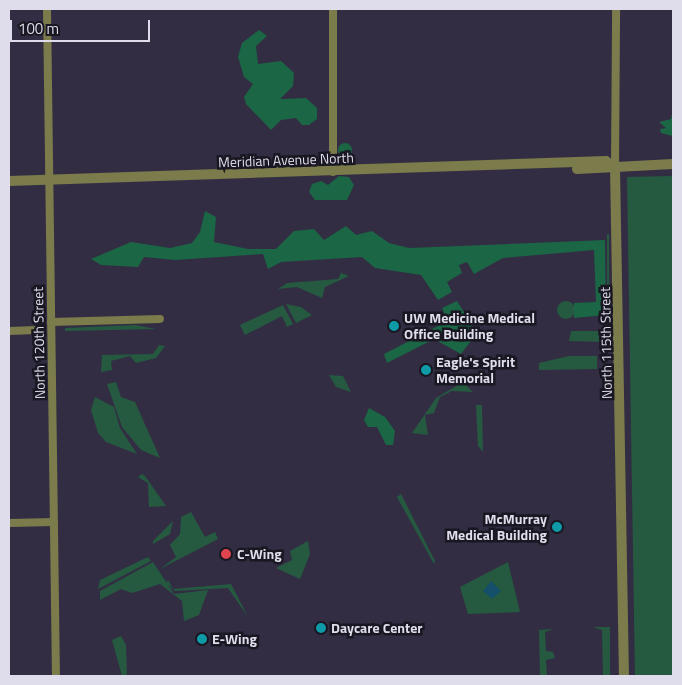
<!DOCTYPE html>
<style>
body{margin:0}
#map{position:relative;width:682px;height:685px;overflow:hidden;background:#322d43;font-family:"Titillium Web",sans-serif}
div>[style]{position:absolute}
.green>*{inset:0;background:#255a41;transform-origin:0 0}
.round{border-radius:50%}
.forest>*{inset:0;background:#1a6645}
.water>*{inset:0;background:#145069}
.minor>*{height:8px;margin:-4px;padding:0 4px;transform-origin:4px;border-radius:4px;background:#7b7b4b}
.tertiary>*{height:10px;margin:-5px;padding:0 5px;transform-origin:5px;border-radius:5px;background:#7b7b4b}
.dots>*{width:14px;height:14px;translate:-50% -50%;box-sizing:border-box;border:2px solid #191721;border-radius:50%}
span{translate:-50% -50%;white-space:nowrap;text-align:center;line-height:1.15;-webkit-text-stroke:5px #191721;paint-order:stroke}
.street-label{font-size:14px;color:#dfddeb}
.poi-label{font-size:14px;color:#dfddeb;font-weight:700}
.left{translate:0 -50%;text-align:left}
.right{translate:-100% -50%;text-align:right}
.frame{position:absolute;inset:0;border:10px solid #dfddeb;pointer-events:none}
.scale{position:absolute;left:10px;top:20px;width:140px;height:22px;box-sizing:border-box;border:2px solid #dfddeb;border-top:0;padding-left:6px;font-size:15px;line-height:18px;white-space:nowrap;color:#dfddeb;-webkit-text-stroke:4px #191721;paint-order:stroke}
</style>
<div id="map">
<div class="green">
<div style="clip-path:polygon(673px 176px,673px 676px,635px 676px,627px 177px)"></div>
<div style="left:607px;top:234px;width:2px;height:77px"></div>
<div style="clip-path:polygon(341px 273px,349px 276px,325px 287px,322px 298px,297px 287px,278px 289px,287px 283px,338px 279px)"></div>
<div class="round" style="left:557px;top:301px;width:18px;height:18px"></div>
<div style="clip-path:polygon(286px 304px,301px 307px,312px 315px,296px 323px)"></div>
<div style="clip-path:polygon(283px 305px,293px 324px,287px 327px,282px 316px,245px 335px,240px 325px)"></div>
<div style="clip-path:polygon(135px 325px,156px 329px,65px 331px,65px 328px)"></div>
<div style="clip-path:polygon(571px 331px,606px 331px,606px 342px,569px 341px)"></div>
<div style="clip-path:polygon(159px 345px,165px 346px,156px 358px,136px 363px,130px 356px,111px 361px,112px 370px,101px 372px,102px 355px,153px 354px)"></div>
<div style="clip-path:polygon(569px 356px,597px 356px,597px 369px,539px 370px,539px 363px)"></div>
<div style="clip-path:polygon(329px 375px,343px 376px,351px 392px,336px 387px)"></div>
<div style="clip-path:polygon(116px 382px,121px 397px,135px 402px,160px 458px,141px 450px,122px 427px,107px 384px)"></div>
<div style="clip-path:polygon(463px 382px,473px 392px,452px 391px,440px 397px,434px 413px,425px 415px,428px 435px,412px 433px,436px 398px)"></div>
<div style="clip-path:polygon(95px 397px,114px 407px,120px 428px,137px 454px,106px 442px,98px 433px,91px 410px)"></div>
<div style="clip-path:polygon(476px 405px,482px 405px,483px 452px,478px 446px)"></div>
<div style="clip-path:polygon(142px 474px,145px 476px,166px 506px,149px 507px,148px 483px,138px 477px)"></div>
<div style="clip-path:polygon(401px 494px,435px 561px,434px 564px,397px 497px)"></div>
<div style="clip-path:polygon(191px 512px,205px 537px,215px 532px,218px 539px,160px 569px,176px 557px,170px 545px,180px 534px,181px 517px)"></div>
<div style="clip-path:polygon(173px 521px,170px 534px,153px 544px,153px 541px)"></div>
<div style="clip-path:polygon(308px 541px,310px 554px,300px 579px,276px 568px,292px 560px,290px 551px)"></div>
<div style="clip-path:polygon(148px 557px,151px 561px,98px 589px,100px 580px)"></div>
<div style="clip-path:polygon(153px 562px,174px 594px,208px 590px,199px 615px,184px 621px,182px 601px,160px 584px,132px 593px,121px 589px,100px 600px,100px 591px)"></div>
<div style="clip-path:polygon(508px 562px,520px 612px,468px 614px,460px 587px)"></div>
<div style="clip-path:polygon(168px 580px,173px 589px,231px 584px,248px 617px,228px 588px,175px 591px,166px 583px)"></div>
<div style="clip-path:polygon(593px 627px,610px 627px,610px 676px,603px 676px,602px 630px)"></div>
<div style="clip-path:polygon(554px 629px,545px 632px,546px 651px,553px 652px,555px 658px,546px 660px,547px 676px,540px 676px,539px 630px)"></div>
<div style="clip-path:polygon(121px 636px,126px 645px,127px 676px,122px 676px,112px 640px)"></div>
</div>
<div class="forest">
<div style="clip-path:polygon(259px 30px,267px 36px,256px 46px,258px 64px,281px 61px,294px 73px,293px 86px,280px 99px,306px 98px,317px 108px,317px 119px,309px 125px,302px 125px,296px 118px,281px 120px,271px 130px,246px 104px,244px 97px,253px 84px,244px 77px,238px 57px,242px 43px)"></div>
<div style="clip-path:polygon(673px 109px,673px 136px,661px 133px,660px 129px,666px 128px,659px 122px,671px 119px)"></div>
<div class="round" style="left:338px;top:143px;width:14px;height:14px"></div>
<div style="clip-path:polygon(339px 176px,349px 177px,354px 185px,347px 200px,315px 200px,309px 192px,312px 184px,321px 181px,328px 185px)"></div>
<div style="clip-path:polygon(205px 211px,216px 217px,214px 242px,248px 249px,276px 249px,294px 231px,314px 229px,324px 240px,346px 226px,356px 235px,372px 231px,389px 243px,409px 248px,605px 240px,606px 315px,574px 318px,574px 303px,596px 302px,594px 250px,503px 258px,474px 274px,467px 262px,459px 265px,462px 273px,447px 282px,452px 292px,438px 300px,421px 275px,375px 268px,362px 257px,281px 262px,268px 269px,263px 254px,175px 260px,144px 257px,138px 267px,101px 265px,91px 259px,131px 242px,170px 248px,192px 243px,200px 232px)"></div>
<div style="clip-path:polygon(457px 301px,477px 333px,461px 354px,434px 339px,387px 363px,384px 354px,448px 321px,442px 308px)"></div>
<div style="clip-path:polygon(369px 408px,385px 417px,395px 431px,393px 445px,386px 445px,377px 427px,368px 427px,364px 420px)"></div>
</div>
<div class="water">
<div style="clip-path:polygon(491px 581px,501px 591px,492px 599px,483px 591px)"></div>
</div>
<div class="minor">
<div style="left:47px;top:9px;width:667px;rotate:89.23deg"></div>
<div style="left:333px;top:9px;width:163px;rotate:90deg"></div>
<div style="left:615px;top:167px;width:158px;rotate:-89.6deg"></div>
<div style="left:51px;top:322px;width:109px;rotate:-1.6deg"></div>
<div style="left:9px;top:331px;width:27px;rotate:-2deg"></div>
<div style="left:9px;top:523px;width:45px;rotate:-1.3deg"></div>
</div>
<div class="tertiary">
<div style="left:615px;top:167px;width:509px;rotate:88.99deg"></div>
<div style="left:577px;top:169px;width:96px;rotate:-3deg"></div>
<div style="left:9px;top:181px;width:597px;rotate:-1.92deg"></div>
<div style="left:606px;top:161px;width:8px;rotate:40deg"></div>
</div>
<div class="dots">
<div style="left:394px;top:326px;background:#0f9aa8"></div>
<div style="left:426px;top:370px;background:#0f9aa8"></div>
<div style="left:557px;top:527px;background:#0f9aa8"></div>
<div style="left:226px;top:554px;background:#e0444e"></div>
<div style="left:321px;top:628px;background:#0f9aa8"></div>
<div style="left:202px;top:639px;background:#0f9aa8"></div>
</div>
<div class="street-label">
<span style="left:286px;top:160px;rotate:-2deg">Meridian Avenue North</span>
<span style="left:39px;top:343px;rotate:-91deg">North 120th Street</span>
<span style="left:606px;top:343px;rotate:-91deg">North 115th Street</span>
</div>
<div class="poi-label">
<span class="left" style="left:404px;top:326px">UW Medicine Medical<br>Office Building</span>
<span class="left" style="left:436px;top:370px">Eagle's Spirit<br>Memorial</span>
<span class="right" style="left:547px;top:527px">McMurray<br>Medical Building</span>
<span class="left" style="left:237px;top:554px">C-Wing</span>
<span class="left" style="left:331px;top:628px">Daycare Center</span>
<span class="left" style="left:212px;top:639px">E-Wing</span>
</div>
<div class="frame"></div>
<div class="scale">100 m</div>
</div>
